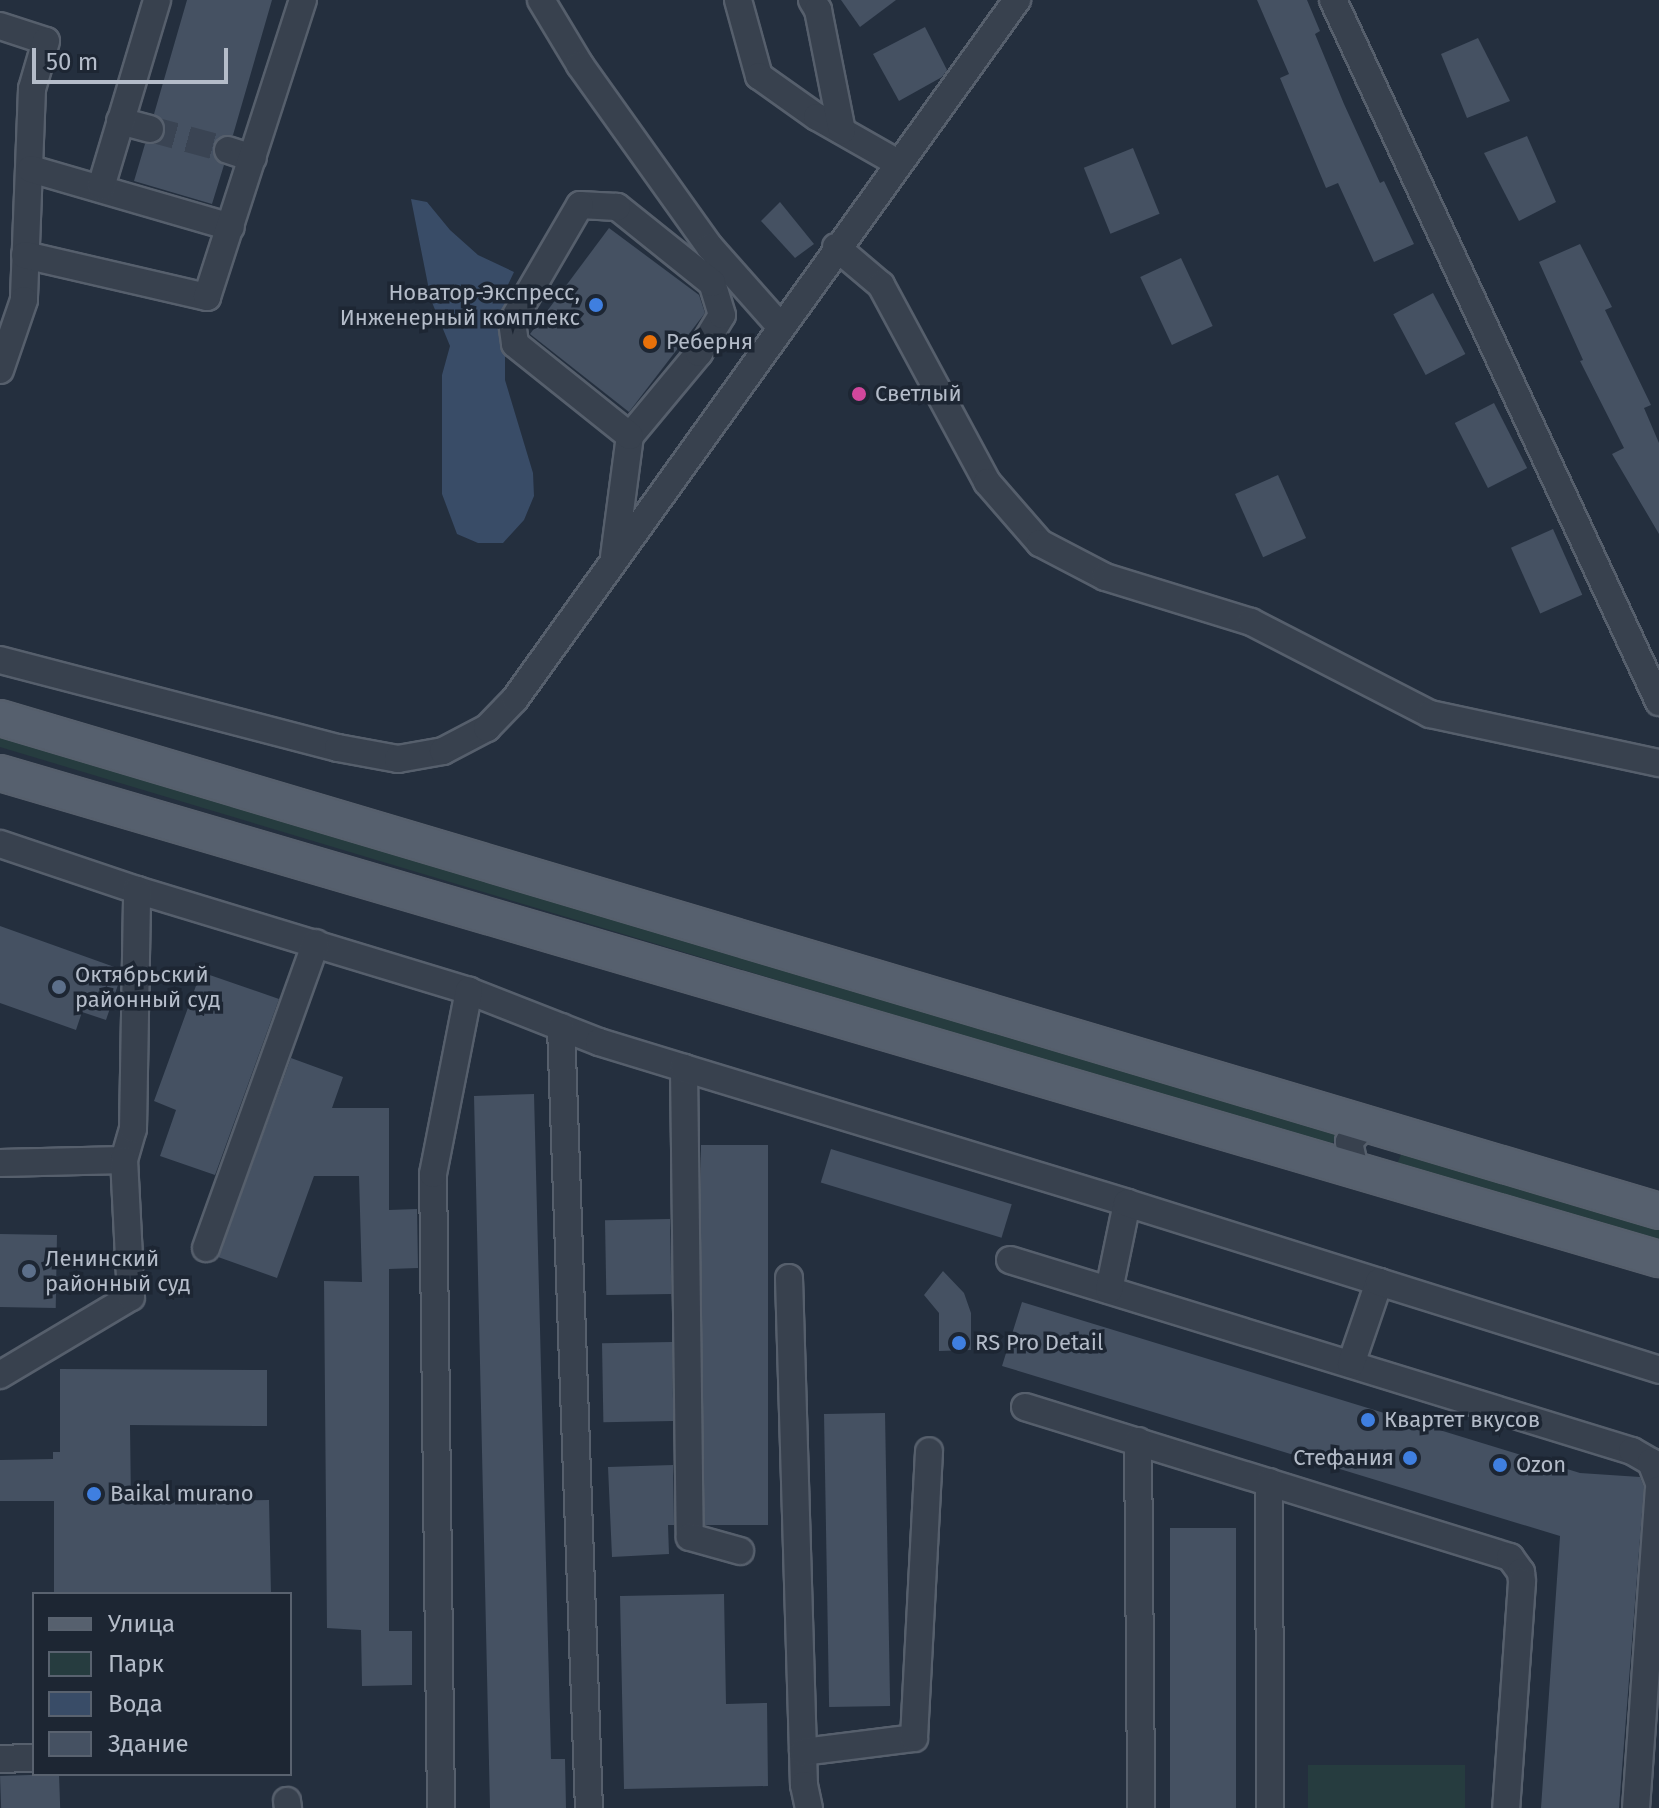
<!DOCTYPE html>
<meta charset="utf-8">
<style>
body{margin:0}
#map{position:relative;width:1659px;height:1808px;overflow:hidden;background:#242f3e;font-family:"Fira Sans",sans-serif}
div>[style]{position:absolute}
.green>*{inset:0;background:#263c3f;transform-origin:0 0}
.water>*{inset:0;background:#394c67}
.building>*{inset:0;background:#455162;transform-origin:0 0}
.minor-tunnel>*{height:26px;margin-top:-13px;transform-origin:0;background:repeating-linear-gradient(90deg,#3a4453 0 26px,transparent 0 39px)}
.roads{filter:drop-shadow(2px 0 #565f6c) drop-shadow(-2px 0 #565f6c) drop-shadow(0 2px #565f6c) drop-shadow(0 -2px #565f6c)}
.minor>*{height:26px;margin:-13px;padding:0 13px;transform-origin:13px;border-radius:13px;background:#38414e}
.major>*{height:34px;margin:-17px;padding:0 17px;transform-origin:17px;border-radius:17px;background:#56606e}
.dots>*{width:22px;height:22px;translate:-50% -50%;box-sizing:border-box;border:4px solid #1d2633;border-radius:50%}
span{translate:-50% -50%;white-space:nowrap;text-align:center;line-height:1.15;-webkit-text-stroke:7px #1d2633;paint-order:stroke}
.poi-label{font-size:22px;color:#b4bcc9}
.right{translate:-100% -50%;text-align:right}
.left{translate:0 -50%;text-align:left}
.legend{position:absolute;left:32px;top:1592px;width:260px;height:184px;box-sizing:border-box;background:#1d2633;border:2px solid #59626f;margin:0;padding:10px 14px;list-style:none;font-size:24px;color:#b4bcc9}
.legend li{display:flex;align-items:center;gap:16px;height:40px}
.legend b{width:40px;border:2px solid #59626f}
.scale{position:absolute;left:32px;top:48px;width:196px;height:36px;box-sizing:border-box;border:4px solid #b4bcc9;border-top:0;padding-left:10px;font-size:24px;line-height:28px;white-space:nowrap;color:#b4bcc9;-webkit-text-stroke:6px #1d2633;paint-order:stroke}
</style>
<div id="map">
<div class="green">
<div style="clip-path:polygon(0 735px,1340px 1134px,1330px 1146px,0 747px)"></div>
<div style="clip-path:polygon(1404px 1147px,1659px 1227px,1659px 1248px,1395px 1169px)"></div>
<div style="left:1308px;top:1765px;width:157px;height:43px"></div>
</div>
<div class="water">
<div style="clip-path:polygon(411px 199px,427px 202px,450px 230px,478px 255px,514px 272px,505px 291px,505px 380px,533px 473px,534px 496px,524px 520px,503px 543px,478px 543px,457px 534px,442px 494px,442px 375px,450px 346px,431px 300px)"></div>
</div>
<div class="building">
<div style="clip-path:polygon(187px 0,272px 0,233px 135px,218px 138px,213px 146px,216px 160px,224px 165px,212px 204px,134px 181px,145px 144px,155px 144px,165px 134px,165px 124px,154px 114px)"></div>
<div style="clip-path:polygon(841px 0,896px 0,860px 27px)"></div>
<div style="clip-path:polygon(1257px 0,1307px 0,1320px 31px,1315px 34px,1344px 104px,1380px 183px,1384px 181px,1414px 244px,1374px 262px,1338px 183px,1326px 188px,1280px 78px,1289px 74px)"></div>
<div style="clip-path:polygon(925px 27px,947px 70px,942px 77px,899px 101px,873px 54px)"></div>
<div style="clip-path:polygon(1478px 38px,1510px 101px,1467px 118px,1441px 54px)"></div>
<div style="clip-path:polygon(1527px 136px,1556px 202px,1519px 221px,1484px 153px)"></div>
<div style="left:1133px;top:148px;width:71px;height:53px;rotate:68deg"></div>
<div style="clip-path:polygon(780px 202px,814px 244px,795px 258px,761px 221px)"></div>
<div style="clip-path:polygon(609px 228px,699px 295px,705px 313px,629px 412px,530px 334px)"></div>
<div style="clip-path:polygon(1580px 244px,1612px 307px,1605px 310px,1651px 405px,1644px 408px,1659px 443px,1659px 534px,1612px 454px,1624px 448px,1580px 361px,1583px 360px,1539px 262px)"></div>
<div style="left:1181px;top:258px;width:75px;height:45px;rotate:65deg"></div>
<div style="left:1433px;top:293px;width:69px;height:45px;rotate:62deg"></div>
<div style="left:1494px;top:403px;width:73px;height:44px;rotate:63deg"></div>
<div style="left:1278px;top:475px;width:69px;height:47px;rotate:66deg"></div>
<div style="left:1553px;top:529px;width:72px;height:46px;rotate:66deg"></div>
<div style="clip-path:polygon(0 926px,120px 969px,119px 982px,106px 1020px,82px 1012px,76px 1030px,0 1003px)"></div>
<div style="clip-path:polygon(201px 972px,279px 999px,215px 1175px,160px 1156px,176px 1110px,154px 1101px)"></div>
<div style="clip-path:polygon(291px 1058px,343px 1077px,332px 1108px,389px 1108px,389px 1210px,417px 1209px,418px 1268px,389px 1269px,389px 1631px,412px 1631px,412px 1685px,362px 1686px,361px 1630px,327px 1628px,324px 1281px,362px 1282px,359px 1176px,314px 1176px,277px 1278px,218px 1257px)"></div>
<div style="clip-path:polygon(534px 1094px,551px 1759px,565px 1759px,566px 1808px,490px 1808px,474px 1096px)"></div>
<div style="left:701px;top:1145px;width:67px;height:380px"></div>
<div style="left:831px;top:1149px;width:189px;height:35px;rotate:17deg"></div>
<div style="left:670px;top:1219px;width:75px;height:65px;rotate:89deg"></div>
<div style="left:0;top:1234px;width:57px;height:73px;rotate:1deg"></div>
<div style="clip-path:polygon(943px 1271px,964px 1293px,971px 1313px,971px 1350px,939px 1351px,939px 1313px,924px 1295px)"></div>
<div style="clip-path:polygon(1022px 1302px,1580px 1473px,1640px 1477px,1644px 1487px,1619px 1808px,1541px 1808px,1560px 1536px,1002px 1366px)"></div>
<div style="left:672px;top:1342px;width:79px;height:70px;rotate:89deg"></div>
<div style="clip-path:polygon(60px 1369px,267px 1370px,267px 1426px,130px 1425px,131px 1503px,269px 1500px,271px 1594px,54px 1594px,54px 1501px,0 1501px,0 1460px,53px 1459px,53px 1452px,60px 1452px)"></div>
<div style="left:885px;top:1413px;width:293px;height:61px;rotate:89deg"></div>
<div style="clip-path:polygon(673px 1465px,674px 1525px,668px 1525px,669px 1554px,612px 1557px,608px 1467px)"></div>
<div style="left:1170px;top:1528px;width:66px;height:280px"></div>
<div style="clip-path:polygon(724px 1594px,726px 1704px,767px 1703px,768px 1786px,624px 1789px,620px 1596px)"></div>
<div style="left:59px;top:1774px;width:34px;height:59px;rotate:88deg"></div>
</div>
<div class="minor-tunnel">
<div style="left:150px;top:129px;width:81px;rotate:15.1deg"></div>
</div>
<div class="roads">
<div class="minor">
<div style="left:541px;top:0;width:76px;rotate:59deg"></div>
<div style="left:580px;top:65px;width:224px;rotate:54.5deg"></div>
<div style="left:710px;top:247px;width:106px;rotate:48.5deg"></div>
<div style="left:738px;top:0;width:79px;rotate:74.6deg"></div>
<div style="left:759px;top:76px;width:71px;rotate:35.3deg"></div>
<div style="left:817px;top:117px;width:93px;rotate:29.6deg"></div>
<div style="left:812px;top:0;width:12px;rotate:59deg"></div>
<div style="left:818px;top:10px;width:123px;rotate:78.8deg"></div>
<div style="left:1333px;top:0;width:774px;rotate:65.09deg"></div>
<div style="left:0;top:26px;width:48px;rotate:18.1deg"></div>
<div style="left:46px;top:41px;width:50px;rotate:106.3deg"></div>
<div style="left:32px;top:89px;width:211px;rotate:92.2deg"></div>
<div style="left:24px;top:300px;width:74px;rotate:108.9deg"></div>
<div style="left:120px;top:121px;width:31px;rotate:15deg"></div>
<div style="left:228px;top:150px;width:26px;rotate:18deg"></div>
<div style="left:31px;top:169px;width:208px;rotate:16.2deg"></div>
<div style="left:101px;top:187px;width:195px;rotate:-73.3deg"></div>
<div style="left:836px;top:247px;width:59px;rotate:40.2deg"></div>
<div style="left:881px;top:285px;width:224px;rotate:61.7deg"></div>
<div style="left:987px;top:482px;width:81px;rotate:49deg"></div>
<div style="left:1040px;top:543px;width:73px;rotate:27.6deg"></div>
<div style="left:1105px;top:577px;width:153px;rotate:17.1deg"></div>
<div style="left:1251px;top:622px;width:201px;rotate:27.2deg"></div>
<div style="left:1430px;top:714px;width:234px;rotate:12.1deg"></div>
<div style="left:25px;top:255px;width:187px;rotate:13deg"></div>
<div style="left:207px;top:297px;width:312px;rotate:-72.1deg"></div>
<div style="left:614px;top:557px;width:122px;rotate:-82.5deg"></div>
<div style="left:630px;top:436px;width:108px;rotate:-50.3deg"></div>
<div style="left:699px;top:353px;width:44px;rotate:-58.8deg"></div>
<div style="left:722px;top:315px;width:34px;rotate:-107deg"></div>
<div style="left:712px;top:283px;width:122px;rotate:-141.3deg"></div>
<div style="left:617px;top:207px;width:37px;rotate:-177deg"></div>
<div style="left:580px;top:205px;width:135px;rotate:120.2deg"></div>
<div style="left:512px;top:322px;width:22px;rotate:82deg"></div>
<div style="left:515px;top:344px;width:147px;rotate:38.7deg"></div>
<div style="left:0;top:660px;width:349px;rotate:14.6deg"></div>
<div style="left:338px;top:748px;width:61px;rotate:10.4deg"></div>
<div style="left:398px;top:759px;width:46px;rotate:-10.1deg"></div>
<div style="left:443px;top:751px;width:50px;rotate:-27.6deg"></div>
<div style="left:487px;top:728px;width:40px;rotate:-46deg"></div>
<div style="left:515px;top:699px;width:861px;rotate:-54.32deg"></div>
<div style="left:0;top:844px;width:145px;rotate:18.6deg"></div>
<div style="left:137px;top:890px;width:347px;rotate:16.9deg"></div>
<div style="left:469px;top:991px;width:140px;rotate:21.4deg"></div>
<div style="left:599px;top:1042px;width:89px;rotate:17deg"></div>
<div style="left:684px;top:1068px;width:469px;rotate:89.3deg"></div>
<div style="left:690px;top:1537px;width:52px;rotate:15.6deg"></div>
<div style="left:561px;top:1027px;width:782px;rotate:87.95deg"></div>
<div style="left:684px;top:1068px;width:463px;rotate:16.9deg"></div>
<div style="left:0;top:1163px;width:124px;rotate:-1.4deg"></div>
<div style="left:124px;top:1160px;width:32px;rotate:-74deg"></div>
<div style="left:133px;top:1129px;width:239px;rotate:-89deg"></div>
<div style="left:1355px;top:1170px;width:29px;rotate:-102deg"></div>
<div style="left:1349px;top:1142px;width:26px;rotate:-47deg"></div>
<div style="left:206px;top:1248px;width:324px;rotate:-70.2deg"></div>
<div style="left:1010px;top:1260px;width:651px;rotate:17.07deg"></div>
<div style="left:1632px;top:1451px;width:22px;rotate:30deg"></div>
<div style="left:1651px;top:1462px;width:22px;rotate:69deg"></div>
<div style="left:789px;top:1278px;width:507px;rotate:88.31deg"></div>
<div style="left:804px;top:1785px;width:24px;rotate:78deg"></div>
<div style="left:1109px;top:1290px;width:89px;rotate:-78.3deg"></div>
<div style="left:1127px;top:1203px;width:264px;rotate:17.4deg"></div>
<div style="left:1351px;top:1364px;width:87px;rotate:-71.1deg"></div>
<div style="left:1379px;top:1282px;width:294px;rotate:17.4deg"></div>
<div style="left:0;top:1375px;width:152px;rotate:-30.8deg"></div>
<div style="left:131px;top:1297px;width:137px;rotate:-92.9deg"></div>
<div style="left:1025px;top:1407px;width:508px;rotate:17.19deg"></div>
<div style="left:1510px;top:1557px;width:19px;rotate:54deg"></div>
<div style="left:1521px;top:1572px;width:10px;rotate:84deg"></div>
<div style="left:1522px;top:1582px;width:227px;rotate:94deg"></div>
<div style="left:1138px;top:1441px;width:367px;rotate:89.5deg"></div>
<div style="left:1269px;top:1482px;width:326px;rotate:89.8deg"></div>
<div style="left:803px;top:1752px;width:112px;rotate:-7.2deg"></div>
<div style="left:914px;top:1738px;width:287px;rotate:-87deg"></div>
<div style="left:0;top:1759px;width:34px;rotate:-2deg"></div>
<div style="left:287px;top:1801px;width:7px;rotate:82deg"></div>
<div style="left:441px;top:1808px;width:634px;rotate:-90.72deg"></div>
<div style="left:433px;top:1174px;width:187px;rotate:-78.9deg"></div>
<div style="left:1636px;top:1808px;width:319px;rotate:-85.9deg"></div>
</div>
<div class="major">
<div style="left:0;top:718px;width:1731px;rotate:16.55deg"></div>
<div style="left:0;top:773px;width:1729px;rotate:16.33deg"></div>
</div>
</div>
<div class="dots">
<div style="left:596px;top:305px;background:#3f7fe0"></div>
<div style="left:650px;top:342px;background:#e8710a"></div>
<div style="left:859px;top:394px;background:#d1479c"></div>
<div style="left:59px;top:987px;background:#5c6f8a"></div>
<div style="left:29px;top:1271px;background:#5c6f8a"></div>
<div style="left:959px;top:1343px;background:#3f7fe0"></div>
<div style="left:1368px;top:1420px;background:#3f7fe0"></div>
<div style="left:1410px;top:1458px;background:#3f7fe0"></div>
<div style="left:1500px;top:1465px;background:#3f7fe0"></div>
<div style="left:94px;top:1494px;background:#3f7fe0"></div>
</div>
<div class="poi-label">
<span class="right" style="left:580px;top:305px">Новатор-Экспресс,<br>Инженерный комплекс</span>
<span class="left" style="left:666px;top:342px">Реберня</span>
<span class="left" style="left:875px;top:394px">Светлый</span>
<span class="left" style="left:75px;top:987px">Октябрьский<br>районный суд</span>
<span class="left" style="left:45px;top:1271px">Ленинский<br>районный суд</span>
<span class="left" style="left:975px;top:1343px">RS Pro Detail</span>
<span class="left" style="left:1384px;top:1420px">Квартет вкусов</span>
<span class="right" style="left:1394px;top:1458px">Стефания</span>
<span class="left" style="left:1516px;top:1465px">Ozon</span>
<span class="left" style="left:110px;top:1494px">Baikal murano</span>
</div>
<ul class="legend">
<li><b style="height:10px;background:#56606e"></b>Улица</li>
<li><b style="height:22px;background:#263c3f"></b>Парк</li>
<li><b style="height:22px;background:#394c67"></b>Вода</li>
<li><b style="height:22px;background:#455162"></b>Здание</li>
</ul>
<div class="scale">50 m</div>
</div>
